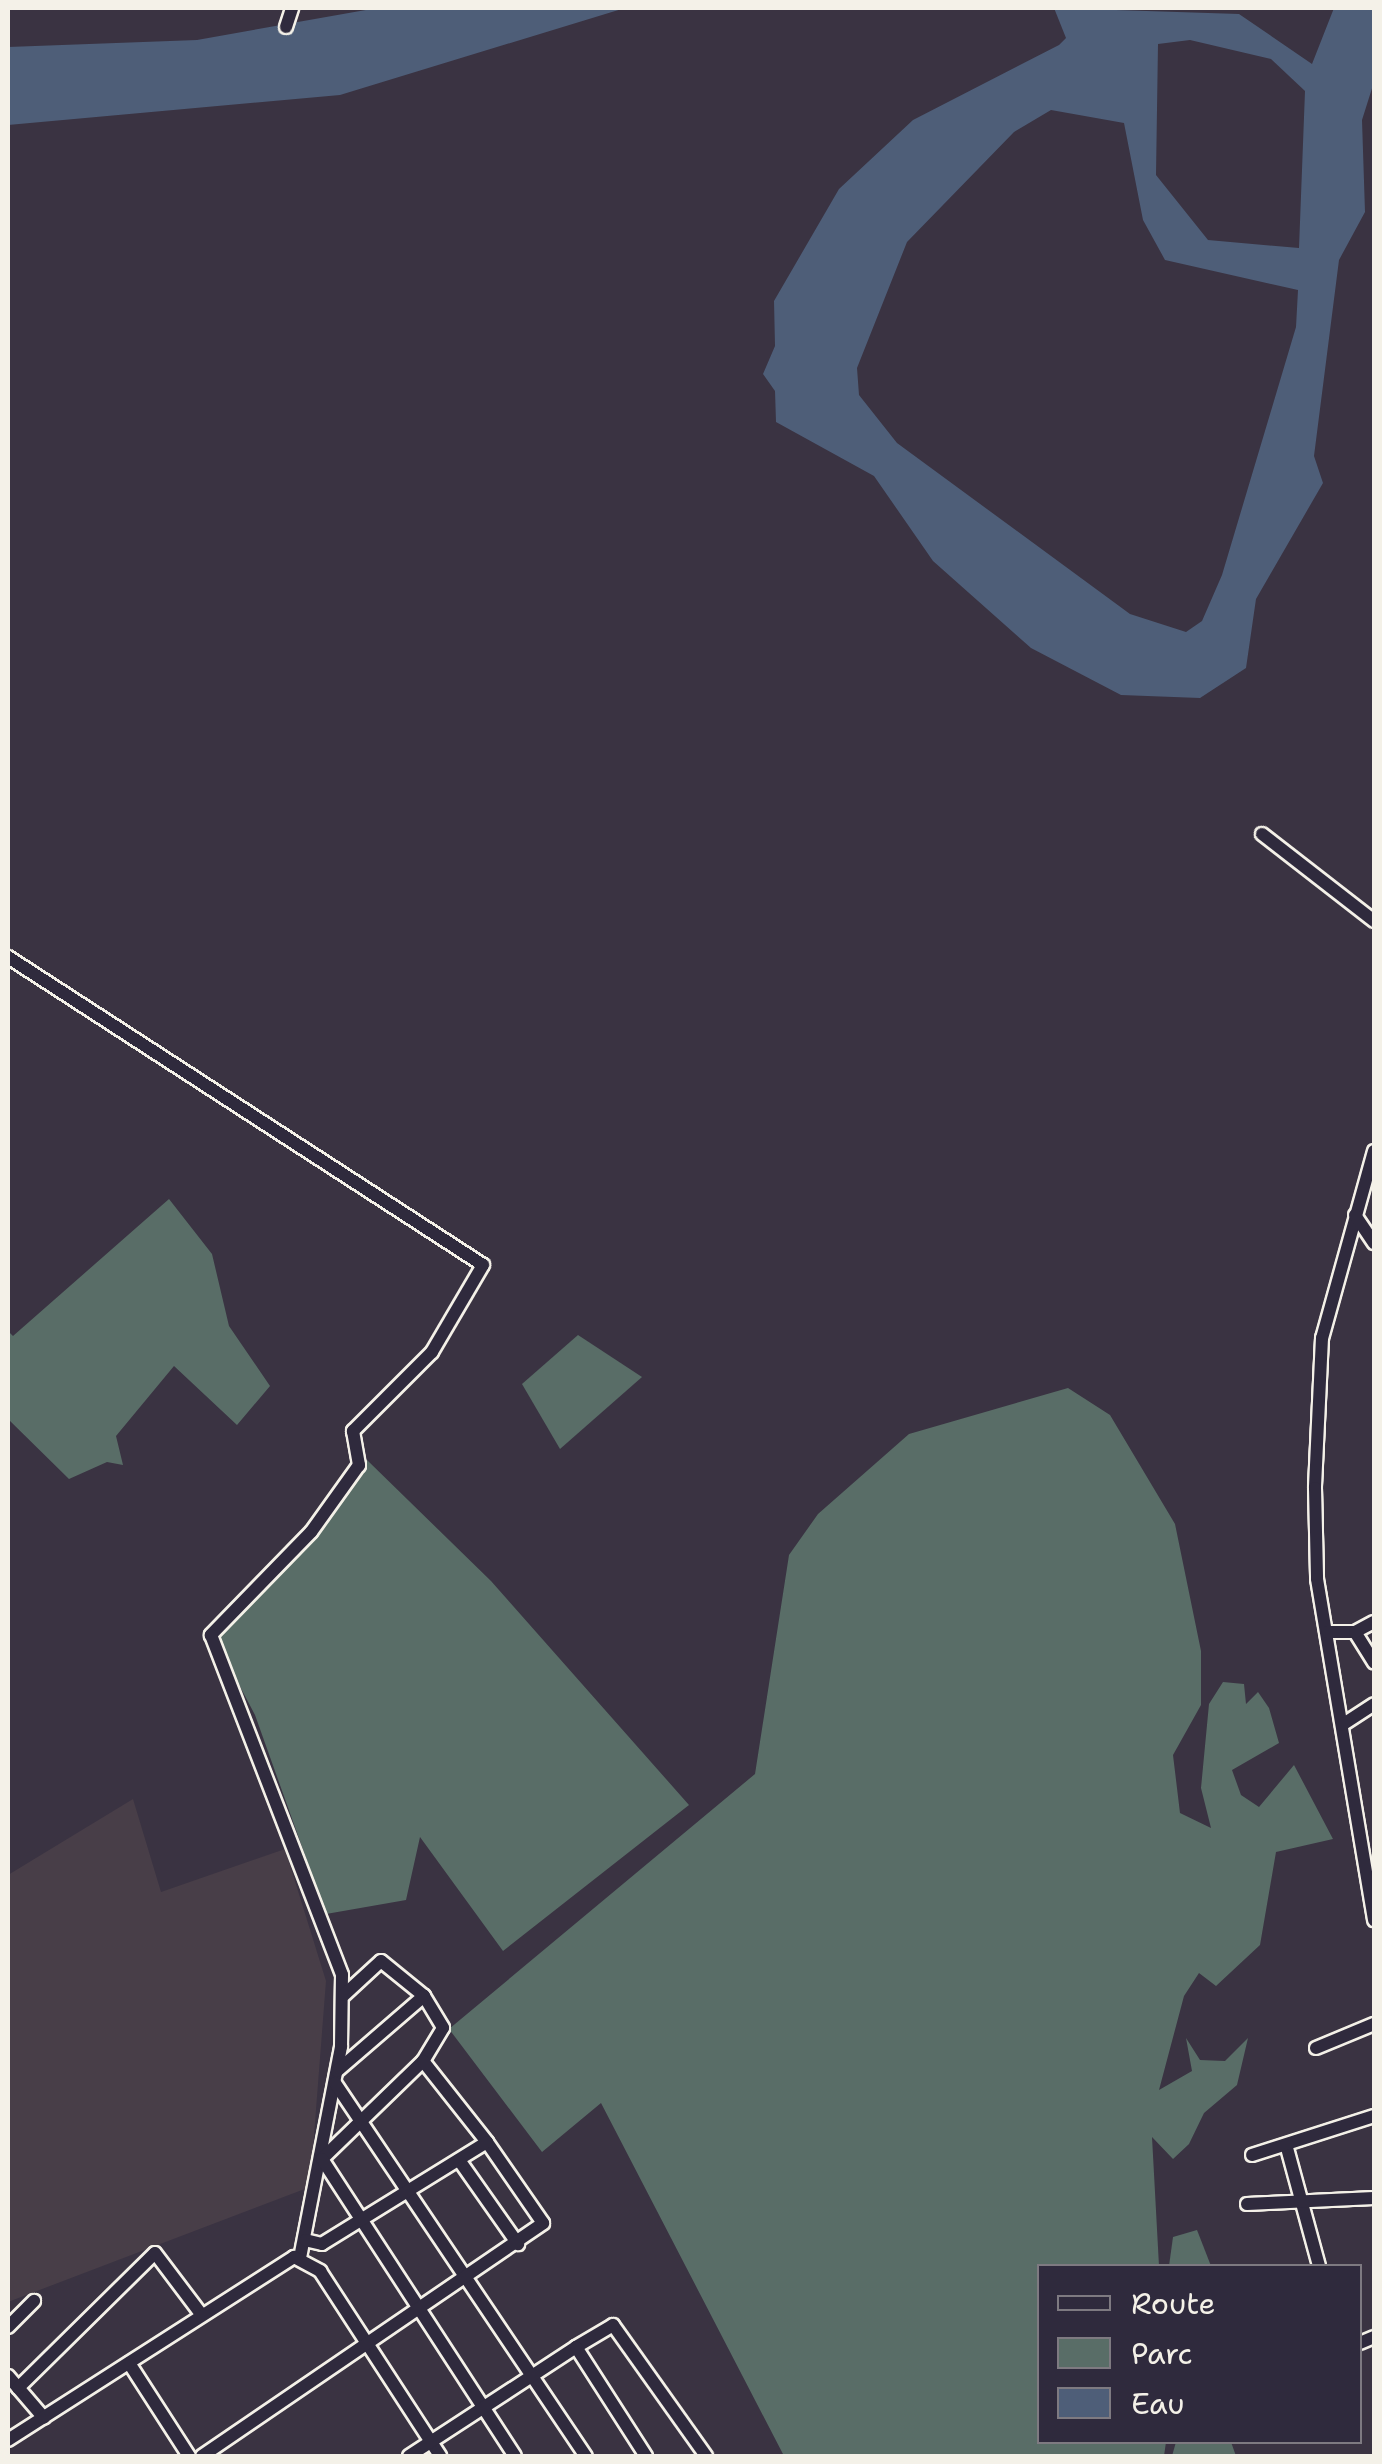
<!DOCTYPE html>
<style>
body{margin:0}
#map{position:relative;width:1382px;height:2464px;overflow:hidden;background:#3a3342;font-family:"Shantell Sans",sans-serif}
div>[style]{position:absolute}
.built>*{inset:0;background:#483e48}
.green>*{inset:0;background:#596d67}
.water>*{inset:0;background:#4e5e78}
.roads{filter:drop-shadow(2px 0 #f4f1e8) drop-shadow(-2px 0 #f4f1e8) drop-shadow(0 2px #f4f1e8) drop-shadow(0 -2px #f4f1e8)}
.minor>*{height:12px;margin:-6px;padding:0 6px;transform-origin:6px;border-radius:6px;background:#2f2a3d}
span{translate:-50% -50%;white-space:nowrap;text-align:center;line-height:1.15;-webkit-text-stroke:9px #2f2a3d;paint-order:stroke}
.frame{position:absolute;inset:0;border:10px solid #f4f1e8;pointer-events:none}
.legend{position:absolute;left:1037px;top:2264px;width:325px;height:180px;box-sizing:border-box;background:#2f2a3d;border:2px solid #7e7a81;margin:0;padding:12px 18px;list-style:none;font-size:30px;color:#f4f1e8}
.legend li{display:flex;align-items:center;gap:20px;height:50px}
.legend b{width:50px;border:2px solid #7e7a81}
</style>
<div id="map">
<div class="built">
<div style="clip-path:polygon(133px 1799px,161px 1892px,285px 1849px,326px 1981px,310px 2187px,8px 2302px,8px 1875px)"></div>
</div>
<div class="green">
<div style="clip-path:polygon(169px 1199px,212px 1254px,229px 1326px,270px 1386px,237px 1425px,174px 1366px,116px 1436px,123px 1465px,107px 1462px,69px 1479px,8px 1419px,8px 1331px,13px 1336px)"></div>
<div style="clip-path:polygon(578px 1335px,642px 1377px,560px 1449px,522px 1384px)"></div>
<div style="clip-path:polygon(1068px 1388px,1110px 1415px,1175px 1524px,1201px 1651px,1201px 1705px,1173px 1755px,1180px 1813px,1211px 1828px,1201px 1788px,1209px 1704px,1223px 1682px,1244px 1684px,1246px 1704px,1258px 1692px,1269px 1708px,1279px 1743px,1232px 1770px,1241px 1795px,1259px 1807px,1294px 1765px,1333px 1839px,1276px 1852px,1260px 1945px,1216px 1986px,1199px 1973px,1184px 1996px,1159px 2090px,1192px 2071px,1186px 2038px,1200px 2060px,1225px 2061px,1248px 2038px,1237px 2085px,1204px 2113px,1189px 2144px,1173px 2159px,1152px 2137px,1159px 2266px,1040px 2266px,1040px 2442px,1166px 2442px,1164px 2456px,784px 2456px,601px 2103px,542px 2152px,449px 2029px,755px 1774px,789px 1555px,818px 1514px,909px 1434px)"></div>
<div style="clip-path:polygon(367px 1460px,491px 1581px,689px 1805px,503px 1951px,420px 1837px,406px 1900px,326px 1914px,255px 1715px,213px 1635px)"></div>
<div style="clip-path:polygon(1197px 2230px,1211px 2266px,1169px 2266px,1173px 2237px)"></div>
<div style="clip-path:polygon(1176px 2442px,1231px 2442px,1236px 2456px,1172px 2456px)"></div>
</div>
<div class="water">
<div style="clip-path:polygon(377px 8px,625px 8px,340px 95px,8px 125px,8px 47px,197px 40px)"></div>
<div style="clip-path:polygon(evenodd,1054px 8px,1239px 14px,1312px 64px,1334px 8px,1374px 8px,1374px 82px,1362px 120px,1365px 212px,1339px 260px,1314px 456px,1323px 483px,1256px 599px,1246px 668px,1200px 698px,1121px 695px,1031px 648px,933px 561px,874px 476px,776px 422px,775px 391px,763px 374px,775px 346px,774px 301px,839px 189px,913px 120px,1059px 45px,1066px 38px,1054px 8px,1190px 40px,1271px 59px,1305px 91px,1299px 248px,1208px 240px,1156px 175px,1158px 44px,1190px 40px,1054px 8px,1051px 110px,1124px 123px,1143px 220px,1165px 260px,1298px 290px,1296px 327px,1222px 575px,1202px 621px,1186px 632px,1130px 614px,897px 443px,859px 395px,857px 368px,907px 242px,1014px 132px,1051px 110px)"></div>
</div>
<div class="roads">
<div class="minor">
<div style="left:286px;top:27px;width:20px;rotate:-72deg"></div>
<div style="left:1262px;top:834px;width:142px;rotate:37.8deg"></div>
<div style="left:8px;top:957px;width:566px;rotate:32.96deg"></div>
<div style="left:483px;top:1265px;width:101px;rotate:120.4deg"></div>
<div style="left:432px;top:1352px;width:112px;rotate:135deg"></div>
<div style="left:353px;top:1431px;width:35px;rotate:80deg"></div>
<div style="left:359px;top:1465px;width:82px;rotate:125.6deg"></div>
<div style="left:311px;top:1532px;width:144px;rotate:134.2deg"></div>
<div style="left:211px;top:1635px;width:364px;rotate:68.9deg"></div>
<div style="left:342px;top:1975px;width:72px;rotate:90.8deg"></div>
<div style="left:341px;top:2047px;width:214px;rotate:101deg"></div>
<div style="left:1374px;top:1151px;width:194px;rotate:105.5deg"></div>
<div style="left:1322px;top:1338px;width:150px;rotate:92.7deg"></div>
<div style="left:1315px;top:1488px;width:91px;rotate:88.7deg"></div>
<div style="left:1317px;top:1579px;width:346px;rotate:80.5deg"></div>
<div style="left:1355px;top:1215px;width:34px;rotate:56deg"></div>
<div style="left:1327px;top:1632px;width:28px"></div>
<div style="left:1355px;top:1632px;width:36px;rotate:58deg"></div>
<div style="left:1355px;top:1632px;width:21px;rotate:-28deg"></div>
<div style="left:1342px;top:1725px;width:38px;rotate:-33deg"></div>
<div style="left:344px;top:1995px;width:50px;rotate:-42.6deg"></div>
<div style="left:381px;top:1961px;width:55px;rotate:39.1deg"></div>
<div style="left:424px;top:1996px;width:37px;rotate:59deg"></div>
<div style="left:443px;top:2028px;width:39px;rotate:121deg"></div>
<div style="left:423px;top:2061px;width:141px;rotate:135.9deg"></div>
<div style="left:322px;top:2159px;width:354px;rotate:57deg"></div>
<div style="left:1316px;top:2048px;width:63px;rotate:-22.5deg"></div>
<div style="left:423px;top:2061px;width:103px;rotate:51.7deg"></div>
<div style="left:337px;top:2071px;width:115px;rotate:-40.8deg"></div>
<div style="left:335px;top:2083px;width:450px;rotate:56.1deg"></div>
<div style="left:1287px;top:2148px;width:122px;rotate:74.8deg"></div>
<div style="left:1252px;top:2155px;width:128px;rotate:-17.7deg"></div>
<div style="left:459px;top:2160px;width:103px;rotate:54.9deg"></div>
<div style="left:1247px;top:2204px;width:127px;rotate:-2.7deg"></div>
<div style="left:8px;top:2327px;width:37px;rotate:-45deg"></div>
<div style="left:1360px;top:2343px;width:15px;rotate:-23deg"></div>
<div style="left:576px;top:2347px;width:43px;rotate:-30.7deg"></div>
<div style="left:613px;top:2325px;width:161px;rotate:54.6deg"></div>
<div style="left:129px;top:2363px;width:111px;rotate:57.2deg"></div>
<div style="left:8px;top:2376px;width:55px;rotate:49.4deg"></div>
<div style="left:18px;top:2388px;width:192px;rotate:-44.6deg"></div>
<div style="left:155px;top:2253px;width:76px;rotate:53deg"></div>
<div style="left:8px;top:2440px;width:340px;rotate:-32.6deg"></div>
<div style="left:294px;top:2257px;width:30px;rotate:28deg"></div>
<div style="left:320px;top:2271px;width:221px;rotate:57deg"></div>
<div style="left:202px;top:2456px;width:413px;rotate:-34.3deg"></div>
<div style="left:543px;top:2223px;width:98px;rotate:-124.7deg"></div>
<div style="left:487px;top:2142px;width:194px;rotate:148.3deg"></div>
<div style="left:322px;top:2244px;width:17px;rotate:-167deg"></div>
<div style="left:409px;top:2456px;width:199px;rotate:-33.1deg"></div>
<div style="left:576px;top:2347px;width:130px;rotate:57.3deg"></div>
</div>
</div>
<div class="frame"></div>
<ul class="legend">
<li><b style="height:12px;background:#2f2a3d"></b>Route</li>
<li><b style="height:28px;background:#596d67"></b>Parc</li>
<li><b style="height:28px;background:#4e5e78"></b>Eau</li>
</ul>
</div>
